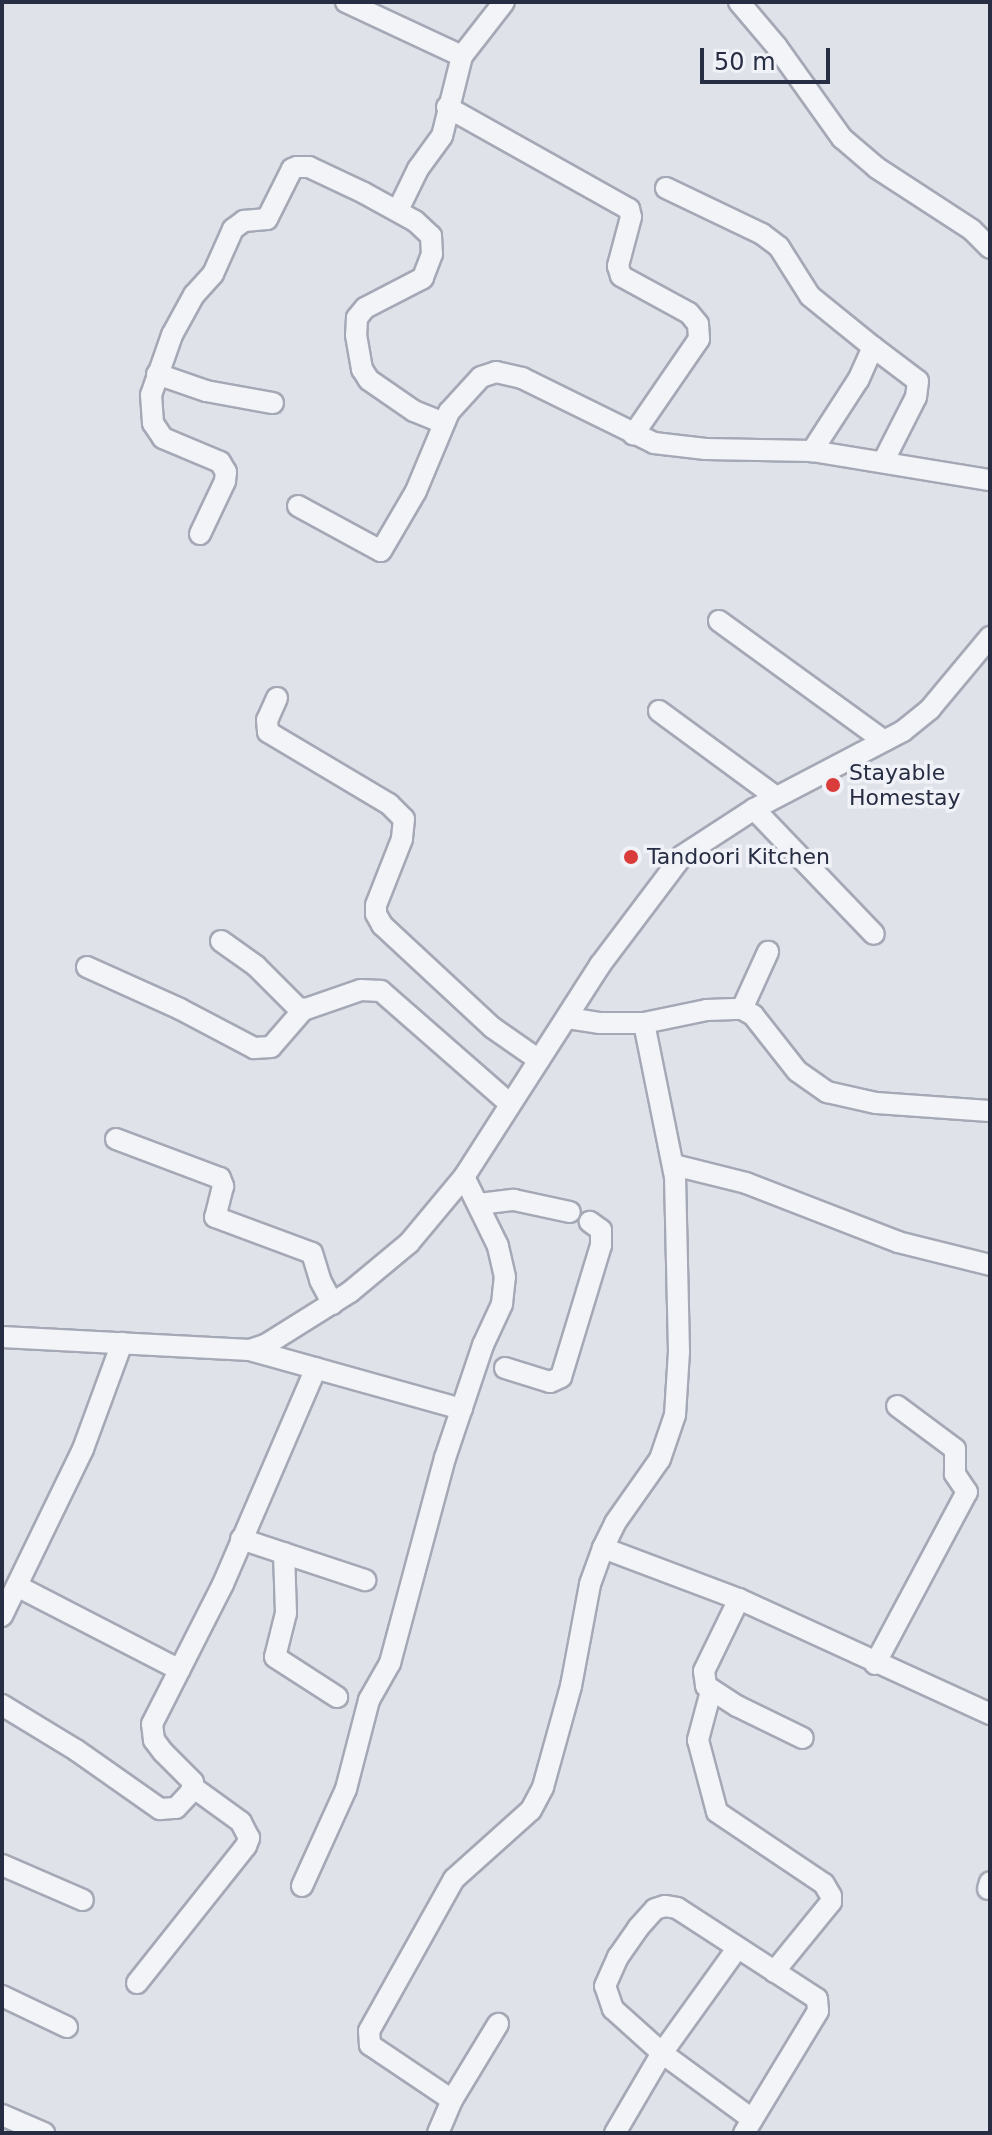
<!DOCTYPE html>
<style>
body{margin:0}
#map{position:relative;width:992px;height:2135px;overflow:hidden;background:#e0e2ea;font-family:"DejaVu Sans",sans-serif}
div>[style]{position:absolute}
.roads{filter:drop-shadow(2px 0 #a5a8b5) drop-shadow(-2px 0 #a5a8b5) drop-shadow(0 2px #a5a8b5) drop-shadow(0 -2px #a5a8b5)}
.minor>*{height:20px;margin:-10px;padding:0 10px;transform-origin:10px;border-radius:10px;background:#f3f4f8}
.dots>*{width:22px;height:22px;translate:-50% -50%;box-sizing:border-box;border:4px solid #f0f2f7;border-radius:50%}
span{translate:-50% -50%;white-space:nowrap;text-align:center;line-height:1.15;-webkit-text-stroke:7px #f0f2f7;paint-order:stroke}
.poi-label{font-size:22px;color:#272d43}
.left{translate:0 -50%;text-align:left}
.frame{position:absolute;inset:0;border:4px solid #272d43;pointer-events:none}
.scale{position:absolute;left:700px;top:48px;width:130px;height:36px;box-sizing:border-box;border:4px solid #272d43;border-top:0;padding-left:10px;font-size:24px;line-height:28px;white-space:nowrap;color:#272d43;-webkit-text-stroke:6px #f0f2f7;paint-order:stroke}
</style>
<div id="map">
<div class="roads">
<div class="minor">
<div style="left:346px;top:2px;width:128px;rotate:25deg"></div>
<div style="left:462px;top:56px;width:82px;rotate:104deg"></div>
<div style="left:442px;top:136px;width:41px;rotate:126deg"></div>
<div style="left:418px;top:169px;width:46px;rotate:116deg"></div>
<div style="left:739px;top:2px;width:59px;rotate:49.8deg"></div>
<div style="left:777px;top:47px;width:112px;rotate:54.5deg"></div>
<div style="left:842px;top:138px;width:46px;rotate:40.6deg"></div>
<div style="left:877px;top:168px;width:113px;rotate:33.1deg"></div>
<div style="left:972px;top:230px;width:25px;rotate:45deg"></div>
<div style="left:462px;top:56px;width:68px;rotate:-52.1deg"></div>
<div style="left:447px;top:107px;width:209px;rotate:29.3deg"></div>
<div style="left:629px;top:209px;width:8px;rotate:76deg"></div>
<div style="left:631px;top:217px;width:51px;rotate:104.9deg"></div>
<div style="left:618px;top:266px;width:10px;rotate:73deg"></div>
<div style="left:621px;top:276px;width:77px;rotate:28.6deg"></div>
<div style="left:689px;top:313px;width:14px;rotate:51deg"></div>
<div style="left:698px;top:324px;width:15px;rotate:86deg"></div>
<div style="left:699px;top:339px;width:116px;rotate:124.5deg"></div>
<div style="left:666px;top:188px;width:106px;rotate:25.6deg"></div>
<div style="left:762px;top:234px;width:21px;rotate:37deg"></div>
<div style="left:779px;top:247px;width:58px;rotate:57.7deg"></div>
<div style="left:810px;top:296px;width:81px;rotate:39deg"></div>
<div style="left:873px;top:347px;width:36px;rotate:114deg"></div>
<div style="left:858px;top:380px;width:85px;rotate:122.9deg"></div>
<div style="left:873px;top:347px;width:56px;rotate:37.1deg"></div>
<div style="left:918px;top:381px;width:16px;rotate:97deg"></div>
<div style="left:916px;top:397px;width:73px;rotate:116.9deg"></div>
<div style="left:157px;top:374px;width:52px;rotate:19.1deg"></div>
<div style="left:206px;top:391px;width:68px;rotate:10.2deg"></div>
<div style="left:298px;top:506px;width:94px;rotate:28.5deg"></div>
<div style="left:381px;top:551px;width:69px;rotate:-59.7deg"></div>
<div style="left:416px;top:491px;width:86px;rotate:-67.3deg"></div>
<div style="left:449px;top:412px;width:47px;rotate:-47.6deg"></div>
<div style="left:481px;top:377px;width:16px;rotate:-18deg"></div>
<div style="left:496px;top:372px;width:27px;rotate:13deg"></div>
<div style="left:522px;top:378px;width:147px;rotate:26.2deg"></div>
<div style="left:654px;top:443px;width:52px;rotate:6.6deg"></div>
<div style="left:706px;top:449px;width:106px;rotate:1.1deg"></div>
<div style="left:812px;top:451px;width:180px;rotate:9.3deg"></div>
<div style="left:200px;top:534px;width:59px;rotate:-64.7deg"></div>
<div style="left:225px;top:481px;width:9px;rotate:-84deg"></div>
<div style="left:226px;top:472px;width:12px;rotate:-121deg"></div>
<div style="left:220px;top:462px;width:62px;rotate:-157.2deg"></div>
<div style="left:163px;top:438px;width:18px;rotate:-124deg"></div>
<div style="left:153px;top:423px;width:28px;rotate:-94deg"></div>
<div style="left:151px;top:395px;width:64px;rotate:-70.7deg"></div>
<div style="left:172px;top:335px;width:46px;rotate:-61.2deg"></div>
<div style="left:194px;top:295px;width:28px;rotate:-48deg"></div>
<div style="left:213px;top:274px;width:49px;rotate:-66deg"></div>
<div style="left:233px;top:229px;width:14px;rotate:-36deg"></div>
<div style="left:244px;top:221px;width:23px;rotate:-5deg"></div>
<div style="left:267px;top:219px;width:56px;rotate:-63.4deg"></div>
<div style="left:292px;top:169px;width:5px;rotate:-22deg"></div>
<div style="left:297px;top:167px;width:12px"></div>
<div style="left:309px;top:167px;width:61px;rotate:25.3deg"></div>
<div style="left:364px;top:193px;width:58px;rotate:28.8deg"></div>
<div style="left:415px;top:221px;width:22px;rotate:43deg"></div>
<div style="left:431px;top:236px;width:18px;rotate:87deg"></div>
<div style="left:432px;top:254px;width:26px;rotate:111deg"></div>
<div style="left:423px;top:278px;width:65px;rotate:152.7deg"></div>
<div style="left:365px;top:308px;width:13px;rotate:129deg"></div>
<div style="left:357px;top:318px;width:17px;rotate:93deg"></div>
<div style="left:356px;top:335px;width:35px;rotate:80deg"></div>
<div style="left:362px;top:369px;width:13px;rotate:58deg"></div>
<div style="left:369px;top:380px;width:55px;rotate:34.6deg"></div>
<div style="left:414px;top:411px;width:31px;rotate:22deg"></div>
<div style="left:719px;top:621px;width:204px;rotate:36deg"></div>
<div style="left:277px;top:698px;width:24px;rotate:114deg"></div>
<div style="left:267px;top:720px;width:12px;rotate:85deg"></div>
<div style="left:268px;top:732px;width:141px;rotate:30.8deg"></div>
<div style="left:389px;top:804px;width:21px;rotate:45deg"></div>
<div style="left:404px;top:819px;width:20px;rotate:96deg"></div>
<div style="left:402px;top:839px;width:71px;rotate:111.5deg"></div>
<div style="left:376px;top:905px;width:9px;rotate:90deg"></div>
<div style="left:376px;top:914px;width:13px;rotate:61deg"></div>
<div style="left:382px;top:925px;width:151px;rotate:42.9deg"></div>
<div style="left:493px;top:1028px;width:56px;rotate:34.8deg"></div>
<div style="left:659px;top:711px;width:145px;rotate:36.3deg"></div>
<div style="left:754px;top:809px;width:173px;rotate:46.2deg"></div>
<div style="left:221px;top:941px;width:43px;rotate:35.5deg"></div>
<div style="left:256px;top:966px;width:59px;rotate:45deg"></div>
<div style="left:298px;top:1008px;width:8px;rotate:7deg"></div>
<div style="left:306px;top:1009px;width:58px;rotate:-19.1deg"></div>
<div style="left:361px;top:990px;width:20px;rotate:3deg"></div>
<div style="left:381px;top:991px;width:171px;rotate:41.2deg"></div>
<div style="left:87px;top:967px;width:102px;rotate:24.3deg"></div>
<div style="left:180px;top:1009px;width:84px;rotate:27.8deg"></div>
<div style="left:254px;top:1048px;width:17px;rotate:-3deg"></div>
<div style="left:271px;top:1047px;width:49px;rotate:-49.1deg"></div>
<div style="left:742px;top:1009px;width:63px;rotate:-65.5deg"></div>
<div style="left:568px;top:1018px;width:31px;rotate:9deg"></div>
<div style="left:599px;top:1023px;width:45px"></div>
<div style="left:644px;top:1023px;width:64px;rotate:-11.7deg"></div>
<div style="left:707px;top:1010px;width:35px;rotate:-2deg"></div>
<div style="left:742px;top:1009px;width:13px;rotate:29deg"></div>
<div style="left:753px;top:1015px;width:71px;rotate:51.8deg"></div>
<div style="left:797px;top:1071px;width:37px;rotate:35deg"></div>
<div style="left:827px;top:1092px;width:50px;rotate:12.7deg"></div>
<div style="left:876px;top:1103px;width:114px;rotate:4deg"></div>
<div style="left:116px;top:1139px;width:111px;rotate:20.6deg"></div>
<div style="left:220px;top:1178px;width:9px;rotate:69deg"></div>
<div style="left:223px;top:1186px;width:32px;rotate:104deg"></div>
<div style="left:215px;top:1217px;width:103px;rotate:20.4deg"></div>
<div style="left:312px;top:1253px;width:28px;rotate:73deg"></div>
<div style="left:320px;top:1280px;width:27px;rotate:62deg"></div>
<div style="left:674px;top:1165px;width:74px;rotate:14deg"></div>
<div style="left:746px;top:1183px;width:163px;rotate:21.2deg"></div>
<div style="left:898px;top:1242px;width:95px;rotate:14deg"></div>
<div style="left:479px;top:1204px;width:35px;rotate:-7deg"></div>
<div style="left:514px;top:1200px;width:57px;rotate:12.1deg"></div>
<div style="left:2px;top:1337px;width:248px;rotate:3deg"></div>
<div style="left:250px;top:1350px;width:18px;rotate:-19deg"></div>
<div style="left:267px;top:1344px;width:98px;rotate:-32.1deg"></div>
<div style="left:350px;top:1292px;width:77px;rotate:-39.7deg"></div>
<div style="left:409px;top:1243px;width:86px;rotate:-50.2deg"></div>
<div style="left:464px;top:1177px;width:252px;rotate:-57.3deg"></div>
<div style="left:600px;top:965px;width:136px;rotate:-53deg"></div>
<div style="left:682px;top:856px;width:86px;rotate:-33.1deg"></div>
<div style="left:754px;top:809px;width:168px;rotate:-27.6deg"></div>
<div style="left:903px;top:731px;width:35px;rotate:-39deg"></div>
<div style="left:930px;top:709px;width:94px;rotate:-50.2deg"></div>
<div style="left:250px;top:1350px;width:220px;rotate:15.6deg"></div>
<div style="left:505px;top:1368px;width:47px;rotate:17.3deg"></div>
<div style="left:550px;top:1382px;width:12px;rotate:-24deg"></div>
<div style="left:561px;top:1377px;width:138px;rotate:-73.1deg"></div>
<div style="left:601px;top:1245px;width:15px;rotate:-90deg"></div>
<div style="left:601px;top:1230px;width:14px;rotate:-144deg"></div>
<div style="left:241px;top:1539px;width:131px;rotate:18.3deg"></div>
<div style="left:603px;top:1548px;width:145px;rotate:20.6deg"></div>
<div style="left:739px;top:1599px;width:276px;rotate:24.6deg"></div>
<div style="left:284px;top:1553px;width:60px;rotate:88.1deg"></div>
<div style="left:286px;top:1613px;width:45px;rotate:104deg"></div>
<div style="left:275px;top:1657px;width:74px;rotate:32.8deg"></div>
<div style="left:17px;top:1586px;width:183px;rotate:27.3deg"></div>
<div style="left:739px;top:1599px;width:80px;rotate:115.9deg"></div>
<div style="left:704px;top:1671px;width:15px;rotate:82deg"></div>
<div style="left:706px;top:1686px;width:37px;rotate:33deg"></div>
<div style="left:737px;top:1706px;width:73px;rotate:25.9deg"></div>
<div style="left:2px;top:1616px;width:186px;rotate:-64.1deg"></div>
<div style="left:83px;top:1449px;width:113px;rotate:-69.8deg"></div>
<div style="left:875px;top:1664px;width:195px;rotate:-61.9deg"></div>
<div style="left:967px;top:1492px;width:22px;rotate:-124deg"></div>
<div style="left:955px;top:1474px;width:25px;rotate:-90deg"></div>
<div style="left:955px;top:1449px;width:72px;rotate:-143.4deg"></div>
<div style="left:711px;top:1691px;width:51px;rotate:104.9deg"></div>
<div style="left:698px;top:1740px;width:74px;rotate:75.2deg"></div>
<div style="left:717px;top:1812px;width:129px;rotate:33.9deg"></div>
<div style="left:824px;top:1884px;width:14px;rotate:60deg"></div>
<div style="left:831px;top:1896px;width:6px;rotate:90deg"></div>
<div style="left:831px;top:1902px;width:90px;rotate:129.2deg"></div>
<div style="left:2px;top:1705px;width:87px;rotate:31.3deg"></div>
<div style="left:76px;top:1750px;width:103px;rotate:35.1deg"></div>
<div style="left:160px;top:1809px;width:16px;rotate:-4deg"></div>
<div style="left:176px;top:1808px;width:22px;rotate:-47deg"></div>
<div style="left:191px;top:1792px;width:10px;rotate:-79deg"></div>
<div style="left:193px;top:1782px;width:42px;rotate:-135deg"></div>
<div style="left:163px;top:1752px;width:15px;rotate:-127deg"></div>
<div style="left:154px;top:1740px;width:16px;rotate:-97deg"></div>
<div style="left:152px;top:1724px;width:157px;rotate:-63.1deg"></div>
<div style="left:223px;top:1584px;width:235px;rotate:-66.7deg"></div>
<div style="left:2px;top:1865px;width:88px;rotate:23.4deg"></div>
<div style="left:302px;top:1886px;width:107px;rotate:-65.6deg"></div>
<div style="left:346px;top:1789px;width:92px;rotate:-75.5deg"></div>
<div style="left:369px;top:1700px;width:43px;rotate:-60.4deg"></div>
<div style="left:390px;top:1663px;width:212px;rotate:-75deg"></div>
<div style="left:445px;top:1458px;width:119px;rotate:-71.4deg"></div>
<div style="left:483px;top:1345px;width:45px;rotate:-65.1deg"></div>
<div style="left:502px;top:1304px;width:27px;rotate:-84deg"></div>
<div style="left:505px;top:1277px;width:32px;rotate:-103deg"></div>
<div style="left:498px;top:1246px;width:77px;rotate:-116.2deg"></div>
<div style="left:988px;top:1889px;width:7px;rotate:-74deg"></div>
<div style="left:736px;top:1950px;width:127px;rotate:125.7deg"></div>
<div style="left:662px;top:2053px;width:66px;rotate:-138.1deg"></div>
<div style="left:613px;top:2009px;width:24px;rotate:-109deg"></div>
<div style="left:605px;top:1986px;width:32px;rotate:-66deg"></div>
<div style="left:618px;top:1957px;width:35px;rotate:-55deg"></div>
<div style="left:638px;top:1928px;width:25px;rotate:-48deg"></div>
<div style="left:655px;top:1909px;width:10px;rotate:-17deg"></div>
<div style="left:665px;top:1906px;width:12px;rotate:9deg"></div>
<div style="left:677px;top:1908px;width:167px;rotate:33deg"></div>
<div style="left:817px;top:1999px;width:12px;rotate:85deg"></div>
<div style="left:818px;top:2011px;width:143px;rotate:121.2deg"></div>
<div style="left:137px;top:1983px;width:175px;rotate:-51.5deg"></div>
<div style="left:246px;top:1846px;width:9px;rotate:-69deg"></div>
<div style="left:249px;top:1838px;width:18px;rotate:-117deg"></div>
<div style="left:241px;top:1822px;width:58px;rotate:-144.1deg"></div>
<div style="left:2px;top:1996px;width:72px;rotate:25.5deg"></div>
<div style="left:452px;top:2100px;width:99px;rotate:-146.1deg"></div>
<div style="left:370px;top:2045px;width:14px;rotate:-94deg"></div>
<div style="left:369px;top:2031px;width:174px;rotate:-60.8deg"></div>
<div style="left:454px;top:1879px;width:103px;rotate:-41.9deg"></div>
<div style="left:531px;top:1810px;width:26px;rotate:-62deg"></div>
<div style="left:543px;top:1787px;width:105px;rotate:-74.5deg"></div>
<div style="left:571px;top:1686px;width:104px;rotate:-79.4deg"></div>
<div style="left:590px;top:1584px;width:38px;rotate:-70deg"></div>
<div style="left:603px;top:1548px;width:28px;rotate:-64deg"></div>
<div style="left:615px;top:1523px;width:78px;rotate:-54.9deg"></div>
<div style="left:660px;top:1459px;width:46px;rotate:-71.2deg"></div>
<div style="left:675px;top:1415px;width:63px;rotate:-86.4deg"></div>
<div style="left:679px;top:1352px;width:175px;rotate:-91.3deg"></div>
<div style="left:675px;top:1177px;width:157px;rotate:-101.4deg"></div>
<div style="left:2px;top:2115px;width:46px;rotate:23.2deg"></div>
<div style="left:438px;top:2133px;width:36px;rotate:-67deg"></div>
<div style="left:452px;top:2100px;width:89px;rotate:-58.8deg"></div>
<div style="left:615px;top:2133px;width:93px;rotate:-59.6deg"></div>
<div style="left:662px;top:2053px;width:112px;rotate:36.3deg"></div>
</div>
</div>
<div class="dots">
<div style="left:833px;top:785px;background:#d93c3a"></div>
<div style="left:631px;top:857px;background:#d93c3a"></div>
</div>
<div class="poi-label">
<span class="left" style="left:849px;top:785px">Stayable<br>Homestay</span>
<span class="left" style="left:647px;top:857px">Tandoori Kitchen</span>
</div>
<div class="frame"></div>
<div class="scale">50 m</div>
</div>
